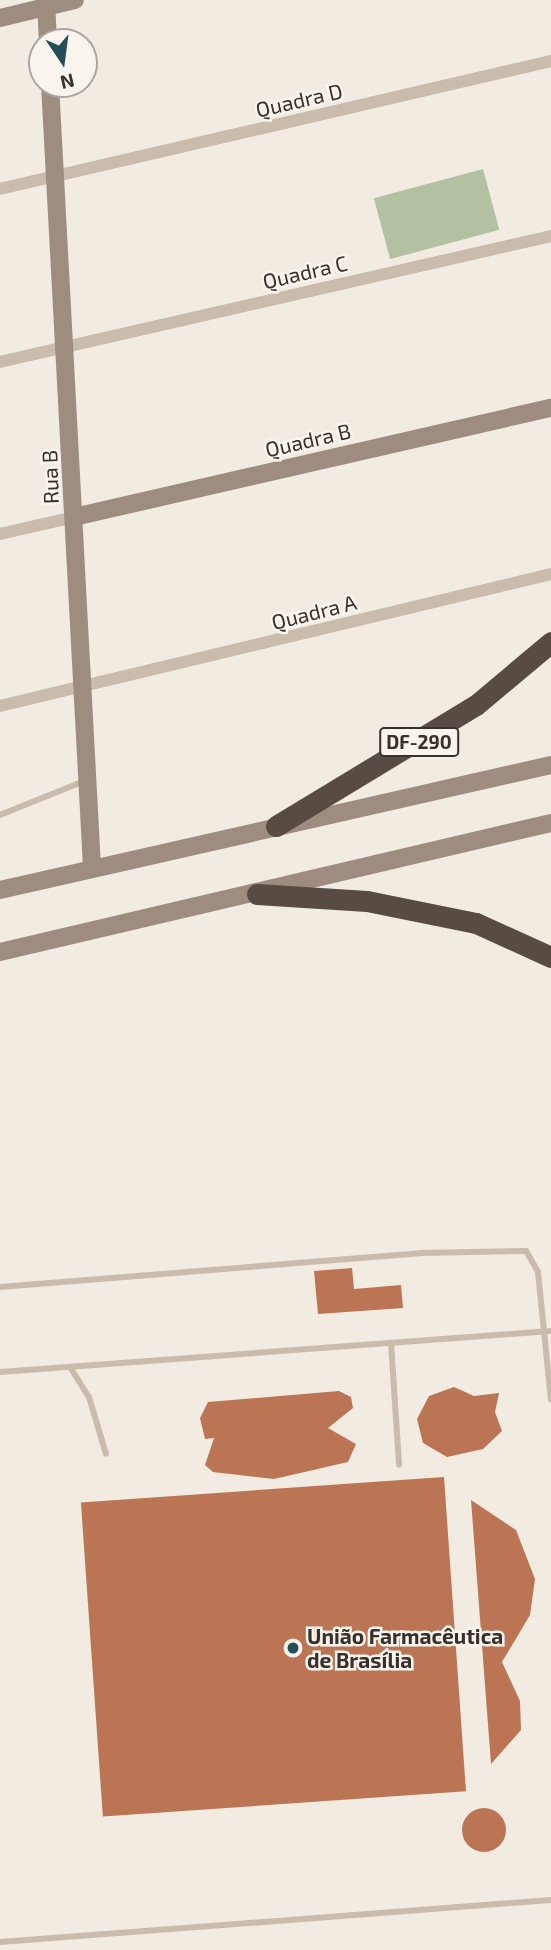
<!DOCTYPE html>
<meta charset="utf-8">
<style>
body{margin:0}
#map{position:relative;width:551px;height:1950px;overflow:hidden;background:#f1ebe1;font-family:"Exo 2",sans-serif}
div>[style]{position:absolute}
.green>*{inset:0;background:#b3c0a1;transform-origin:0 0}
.building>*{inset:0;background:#bc7554;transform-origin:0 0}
.round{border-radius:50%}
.lane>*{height:6px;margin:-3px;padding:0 3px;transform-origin:3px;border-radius:3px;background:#c9bcad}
.street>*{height:12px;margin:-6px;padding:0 6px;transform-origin:6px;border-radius:6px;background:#c9bcad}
.secondary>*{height:18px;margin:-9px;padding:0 9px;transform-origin:9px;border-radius:9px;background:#9d8c7f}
.highway>*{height:21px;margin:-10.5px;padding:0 10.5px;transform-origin:10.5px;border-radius:10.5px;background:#584b43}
.dots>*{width:19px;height:19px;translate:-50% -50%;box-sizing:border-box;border:4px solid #f9f4ed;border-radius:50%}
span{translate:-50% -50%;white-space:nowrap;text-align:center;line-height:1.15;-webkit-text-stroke:5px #f9f4ed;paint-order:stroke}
.shield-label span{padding:2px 5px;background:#f9f4ed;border:2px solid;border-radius:5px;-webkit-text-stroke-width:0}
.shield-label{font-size:19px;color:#38302b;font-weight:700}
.street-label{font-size:21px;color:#38302b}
.poi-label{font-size:21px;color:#38302b;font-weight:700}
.left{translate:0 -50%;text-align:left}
.north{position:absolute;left:28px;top:28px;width:70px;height:70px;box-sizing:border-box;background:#f9f4ed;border:2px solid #aca69f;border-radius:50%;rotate:167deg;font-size:19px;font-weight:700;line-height:28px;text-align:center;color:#38302b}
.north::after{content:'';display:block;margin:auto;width:24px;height:32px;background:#244f56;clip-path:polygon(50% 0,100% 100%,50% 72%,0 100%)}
</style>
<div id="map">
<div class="green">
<div style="left:483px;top:169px;width:63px;height:113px;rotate:75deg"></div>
</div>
<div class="building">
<div style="clip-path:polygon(352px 1268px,354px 1289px,401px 1285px,403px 1308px,318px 1314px,314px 1271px)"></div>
<div style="clip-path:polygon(454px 1387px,474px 1396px,499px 1393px,495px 1412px,502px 1431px,483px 1449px,447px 1457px,423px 1443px,417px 1419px,429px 1396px)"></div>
<div style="clip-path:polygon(339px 1391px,351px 1397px,353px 1408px,328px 1428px,356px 1444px,348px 1462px,274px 1479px,213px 1472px,205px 1465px,214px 1438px,205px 1439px,200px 1418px,208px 1402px)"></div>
<div style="left:444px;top:1477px;width:315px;height:364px;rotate:86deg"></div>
<div style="clip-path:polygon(471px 1500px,516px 1530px,535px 1579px,530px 1615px,502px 1662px,520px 1701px,521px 1730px,491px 1764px)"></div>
<div class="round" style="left:462px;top:1808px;width:44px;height:44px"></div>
</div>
<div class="lane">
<div style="left:0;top:815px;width:91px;rotate:-22deg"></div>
<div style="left:0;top:1287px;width:421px;rotate:-4.6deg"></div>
<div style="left:420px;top:1253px;width:106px;rotate:-1.1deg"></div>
<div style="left:526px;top:1251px;width:24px;rotate:60deg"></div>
<div style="left:538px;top:1272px;width:128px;rotate:84.2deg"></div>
<div style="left:391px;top:1343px;width:122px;rotate:86.2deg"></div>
<div style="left:70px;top:1367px;width:36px;rotate:58deg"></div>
<div style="left:89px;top:1397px;width:59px;rotate:73.4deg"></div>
<div style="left:0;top:1372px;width:553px;rotate:-4.26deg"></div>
<div style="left:0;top:1942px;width:553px;rotate:-4.36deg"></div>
</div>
<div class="street">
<div style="left:0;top:189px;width:566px;rotate:-13.08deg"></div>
<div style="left:0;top:362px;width:565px;rotate:-12.88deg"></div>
<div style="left:0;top:534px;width:76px;rotate:-12.9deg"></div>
<div style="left:0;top:706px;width:567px;rotate:-13.47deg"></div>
</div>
<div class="secondary">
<div style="left:46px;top:0;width:42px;rotate:87.3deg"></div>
<div style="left:0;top:18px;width:77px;rotate:-13.5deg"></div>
<div style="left:50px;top:84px;width:785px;rotate:86.93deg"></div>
<div style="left:74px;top:517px;width:489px;rotate:-12.9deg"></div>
<div style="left:0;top:890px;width:565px;rotate:-12.78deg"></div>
<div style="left:0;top:952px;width:566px;rotate:-13.18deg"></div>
</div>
<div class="highway">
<div style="left:276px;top:826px;width:234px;rotate:-31.2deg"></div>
<div style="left:476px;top:705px;width:98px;rotate:-40deg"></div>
<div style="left:257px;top:894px;width:110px;rotate:3.6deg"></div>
<div style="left:367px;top:901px;width:111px;rotate:11.4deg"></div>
<div style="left:476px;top:923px;width:82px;rotate:24.4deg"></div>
</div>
<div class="dots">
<div style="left:293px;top:1648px;background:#244f56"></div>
</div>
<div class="shield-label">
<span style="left:419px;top:742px">DF-290</span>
</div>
<div class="street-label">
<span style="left:299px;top:100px;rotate:-13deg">Quadra D</span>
<span style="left:305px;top:272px;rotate:-13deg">Quadra C</span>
<span style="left:308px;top:440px;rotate:-13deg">Quadra B</span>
<span style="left:50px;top:477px;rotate:-92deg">Rua B</span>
<span style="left:314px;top:612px;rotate:-14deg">Quadra A</span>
</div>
<div class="poi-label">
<span class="left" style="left:307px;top:1648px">União Farmacêutica<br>de Brasília</span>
</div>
<div class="north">N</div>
</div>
